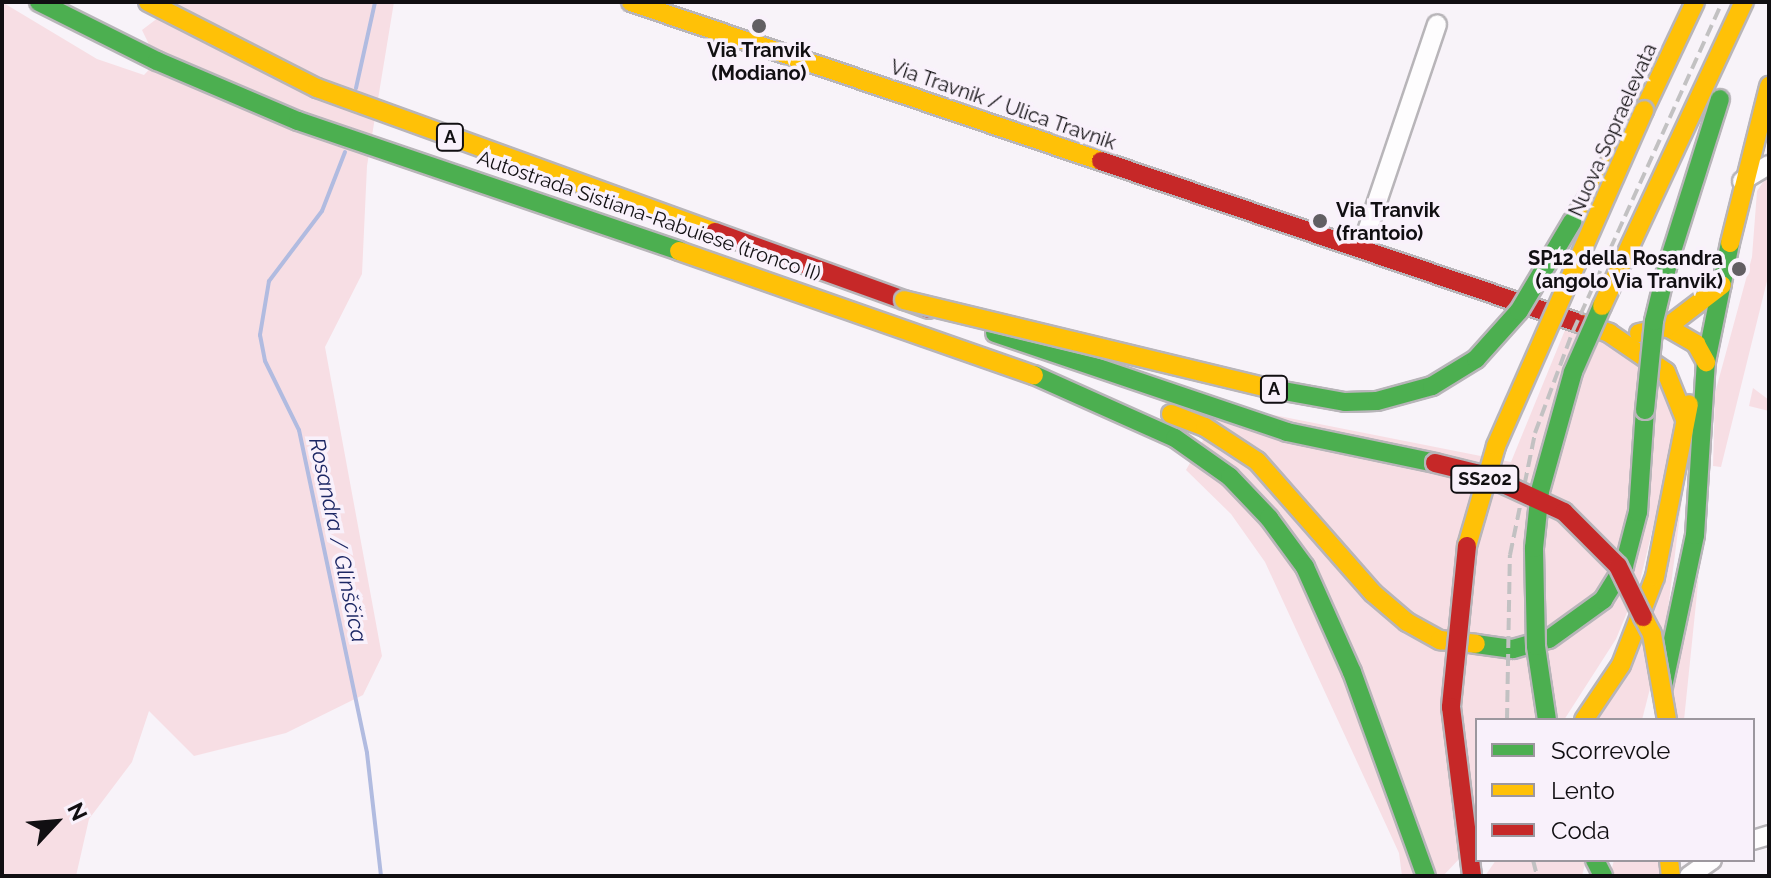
<!DOCTYPE html>
<meta charset="utf-8">
<style>
body{margin:0}
#map{position:relative;width:1771px;height:878px;overflow:hidden;background:#f8f3f9;font-family:Raleway,sans-serif}
div>[style]{position:absolute}
.green>*{inset:0;background:#f7dee4}
.stream>*{height:4px;margin:-2px;padding:0 2px;transform-origin:2px;border-radius:2px;background:#b1bbe0}
.roads{filter:drop-shadow(2px 0 #b8b5b9) drop-shadow(-2px 0 #b8b5b9) drop-shadow(0 2px #b8b5b9) drop-shadow(0 -2px #b8b5b9)}
.street>*{height:18px;margin:-9px;padding:0 9px;transform-origin:9px;border-radius:9px;background:#fefdfe}
.fast>*{height:18px;margin:-9px;padding:0 9px;transform-origin:9px;border-radius:9px;background:#4caf50}
.slow>*{height:18px;margin:-9px;padding:0 9px;transform-origin:9px;border-radius:9px;background:#ffc107}
.jam>*{height:18px;margin:-9px;padding:0 9px;transform-origin:9px;border-radius:9px;background:#c62828}
.rail>*{height:4px;margin-top:-2px;transform-origin:0;background:repeating-linear-gradient(90deg,#c2c1c2 0 12px,transparent 0 18px)}
.bridges{filter:drop-shadow(2px 0 #b8b5b9) drop-shadow(-2px 0 #b8b5b9) drop-shadow(0 2px #b8b5b9) drop-shadow(0 -2px #b8b5b9)}
.fast-bridge>*{height:18px;margin:-9px;padding:0 9px;transform-origin:9px;border-radius:9px;background:#4caf50}
.slow-bridge>*{height:18px;margin:-9px;padding:0 9px;transform-origin:9px;border-radius:9px;background:#ffc107}
.jam-bridge>*{height:18px;margin:-9px;padding:0 9px;transform-origin:9px;border-radius:9px;background:#c62828}
.dots>*{width:22px;height:22px;translate:-50% -50%;box-sizing:border-box;border:4px solid #f9f1fb;border-radius:50%}
span{translate:-50% -50%;white-space:nowrap;text-align:center;line-height:1.15;-webkit-text-stroke:7px #f9f1fb;paint-order:stroke}
.shield-label span{padding:2px 6px;background:#f9f1fb;border:2px solid;border-radius:6px;-webkit-text-stroke-width:0}
.shield-label{font-size:18px;color:#110f12;font-weight:700}
.poi-label{font-size:20px;color:#110f12;font-weight:700}
.left{translate:0 -50%;text-align:left}
.right{translate:-100% -50%;text-align:right}
.street-label{font-size:20px;color:#110f12}
.water-label{font-size:22px;color:#1c2764;font-style:italic}
.frame{position:absolute;inset:0;border:4px solid #110f12;pointer-events:none}
.legend{position:absolute;left:1475px;top:718px;width:280px;height:144px;box-sizing:border-box;background:#f9f1fb;border:2px solid #9c979e;margin:0;padding:10px 14px;list-style:none;font-size:24px;color:#110f12}
.legend li{display:flex;align-items:center;gap:16px;height:40px}
.legend b{width:40px;border:2px solid #9c979e}
.north{position:absolute;left:16px;top:782px;width:80px;height:80px;-webkit-text-stroke:6px #f9f1fb;paint-order:stroke;rotate:64deg;font-size:22px;font-weight:700;line-height:32px;text-align:center;color:#110f12}
.north::after{content:'';display:block;margin:auto;width:28px;height:36px;background:#110f12;clip-path:polygon(50% 0,100% 100%,50% 72%,0 100%)}
</style>
<div id="map">
<div class="green">
<div style="clip-path:polygon(2px 2px,97px 59px,144px 75px,157px 61px,142px 30px,179px 2px,394px 2px,367px 166px,362px 274px,325px 347px,382px 656px,363px 695px,286px 733px,194px 756px,149px 711px,132px 762px,89px 819px,76px 876px,2px 876px)"></div>
<div style="clip-path:polygon(1769px 173px,1769px 273px,1721px 467px,1713px 466px,1715px 393px,1752px 257px,1757px 191px)"></div>
<div style="clip-path:polygon(1565px 330px,1605px 343px,1655px 371px,1678px 424px,1640px 581px,1616px 639px,1564px 720px,1477px 720px,1477px 840px,1443px 876px,1402px 876px,1399px 853px,1265px 562px,1231px 514px,1186px 470px,1223px 405px,1511px 462px)"></div>
<div style="clip-path:polygon(1753px 388px,1769px 400px,1769px 411px,1749px 406px)"></div>
<div style="clip-path:polygon(1685px 475px,1666px 625px,1642px 720px,1596px 720px)"></div>
<div style="clip-path:polygon(1699px 574px,1684px 720px,1665px 720px)"></div>
<div style="clip-path:polygon(1496px 860px,1586px 860px,1582px 876px,1485px 876px)"></div>
<div style="clip-path:polygon(1614px 860px,1681px 860px,1672px 876px,1610px 876px)"></div>
</div>
<div class="stream">
<div style="left:356px;top:88px;width:88px;rotate:-77.5deg"></div>
<div style="left:345px;top:152px;width:63px;rotate:111.3deg"></div>
<div style="left:322px;top:211px;width:88px;rotate:127.1deg"></div>
<div style="left:269px;top:281px;width:55px;rotate:99.5deg"></div>
<div style="left:260px;top:335px;width:26px;rotate:79deg"></div>
<div style="left:265px;top:361px;width:77px;rotate:63.8deg"></div>
<div style="left:299px;top:430px;width:330px;rotate:78.1deg"></div>
<div style="left:367px;top:753px;width:124px;rotate:83.5deg"></div>
</div>
<div class="roads">
<div class="street">
<div style="left:1742px;top:181px;width:31px;rotate:-31deg"></div>
<div style="left:1361px;top:249px;width:237px;rotate:-71.3deg"></div>
<div style="left:1753px;top:840px;width:17px;rotate:-17deg"></div>
<div style="left:1689px;top:876px;width:28px;rotate:-35deg"></div>
</div>
<div class="fast">
<div style="left:39px;top:2px;width:132px;rotate:26.6deg"></div>
<div style="left:157px;top:61px;width:153px;rotate:23.1deg"></div>
<div style="left:298px;top:121px;width:403px;rotate:18.8deg"></div>
<div style="left:995px;top:333px;width:308px;rotate:18.7deg"></div>
<div style="left:1287px;top:432px;width:151px;rotate:11.8deg"></div>
<div style="left:1034px;top:375px;width:154px;rotate:24.1deg"></div>
<div style="left:1175px;top:438px;width:67px;rotate:35.3deg"></div>
<div style="left:1230px;top:477px;width:57px;rotate:46.4deg"></div>
<div style="left:1269px;top:518px;width:61px;rotate:53.7deg"></div>
<div style="left:1305px;top:567px;width:115px;rotate:65.9deg"></div>
<div style="left:1352px;top:672px;width:217px;rotate:70.1deg"></div>
<div style="left:1476px;top:644px;width:37px;rotate:8deg"></div>
<div style="left:1513px;top:649px;width:37px;rotate:-16deg"></div>
<div style="left:1549px;top:639px;width:67px;rotate:-35.8deg"></div>
<div style="left:1603px;top:600px;width:40px;rotate:-58deg"></div>
<div style="left:1624px;top:566px;width:56px;rotate:-75.5deg"></div>
<div style="left:1638px;top:512px;width:102px;rotate:-86.1deg"></div>
<div style="left:1663px;top:687px;width:155px;rotate:-78.1deg"></div>
<div style="left:1695px;top:535px;width:173px;rotate:-86.4deg"></div>
<div style="left:1706px;top:362px;width:121px;rotate:-78.6deg"></div>
</div>
<div class="slow">
<div style="left:148px;top:2px;width:190px;rotate:27deg"></div>
<div style="left:317px;top:88px;width:423px;rotate:19.9deg"></div>
<div style="left:631px;top:2px;width:496px;rotate:18.7deg"></div>
<div style="left:1572px;top:222px;width:133px;rotate:-57.3deg"></div>
<div style="left:1644px;top:110px;width:119px;rotate:-64.7deg"></div>
<div style="left:1730px;top:243px;width:162px;rotate:-76deg"></div>
<div style="left:679px;top:251px;width:376px;rotate:19.3deg"></div>
<div style="left:1579px;top:323px;width:32px;rotate:18deg"></div>
<div style="left:1609px;top:333px;width:69px;rotate:34.4deg"></div>
<div style="left:1666px;top:372px;width:51px;rotate:68deg"></div>
<div style="left:1667px;top:327px;width:34px;rotate:30deg"></div>
<div style="left:1696px;top:344px;width:21px;rotate:61deg"></div>
<div style="left:1639px;top:333px;width:29px;rotate:-12deg"></div>
<div style="left:1667px;top:327px;width:69px;rotate:-37.4deg"></div>
<div style="left:1171px;top:414px;width:36px;rotate:21deg"></div>
<div style="left:1205px;top:427px;width:62px;rotate:33.2deg"></div>
<div style="left:1257px;top:461px;width:176px;rotate:48.7deg"></div>
<div style="left:1373px;top:593px;width:45px;rotate:40.5deg"></div>
<div style="left:1407px;top:622px;width:38px;rotate:29deg"></div>
<div style="left:1440px;top:640px;width:36px;rotate:6deg"></div>
<div style="left:1584px;top:720px;width:66px;rotate:-56.1deg"></div>
<div style="left:1621px;top:665px;width:94px;rotate:-68.9deg"></div>
<div style="left:1655px;top:577px;width:176px;rotate:-78.9deg"></div>
<div style="left:1669px;top:860px;width:16px;rotate:83deg"></div>
</div>
<div class="jam">
<div style="left:1101px;top:161px;width:505px;rotate:18.72deg"></div>
<div style="left:715px;top:232px;width:227px;rotate:19.8deg"></div>
</div>
</div>
<div class="rail">
<div style="left:1507px;top:720px;width:165px;rotate:-89deg"></div>
<div style="left:1510px;top:555px;width:125px;rotate:-78.4deg"></div>
<div style="left:1535px;top:433px;width:109px;rotate:-69.6deg"></div>
<div style="left:1573px;top:331px;width:361px;rotate:-65.6deg"></div>
<div style="left:1533px;top:860px;width:16px;rotate:76deg"></div>
</div>
<div class="bridges">
<div class="fast-bridge">
<div style="left:1267px;top:388px;width:79px;rotate:10.2deg"></div>
<div style="left:1345px;top:402px;width:32px;rotate:-2deg"></div>
<div style="left:1377px;top:401px;width:57px;rotate:-15.3deg"></div>
<div style="left:1432px;top:386px;width:52px;rotate:-31.5deg"></div>
<div style="left:1476px;top:359px;width:64px;rotate:-48.1deg"></div>
<div style="left:1519px;top:311px;width:104px;rotate:-59.2deg"></div>
<div style="left:1645px;top:410px;width:89px;rotate:-84.2deg"></div>
<div style="left:1654px;top:321px;width:56px;rotate:-76.5deg"></div>
<div style="left:1667px;top:267px;width:176px;rotate:-72.5deg"></div>
<div style="left:1547px;top:720px;width:75px;rotate:-98.5deg"></div>
<div style="left:1536px;top:646px;width:98px;rotate:-91.2deg"></div>
<div style="left:1534px;top:548px;width:57px;rotate:-84deg"></div>
<div style="left:1540px;top:491px;width:123px;rotate:-74.5deg"></div>
<div style="left:1573px;top:372px;width:72px;rotate:-66.3deg"></div>
<div style="left:1595px;top:860px;width:18px;rotate:63deg"></div>
</div>
<div class="slow-bridge">
<div style="left:904px;top:300px;width:374px;rotate:13.6deg"></div>
<div style="left:1602px;top:306px;width:336px;rotate:-65deg"></div>
<div style="left:1467px;top:546px;width:104px;rotate:-73.8deg"></div>
<div style="left:1496px;top:446px;width:367px;rotate:-66.2deg"></div>
<div style="left:1643px;top:617px;width:19px;rotate:62deg"></div>
<div style="left:1652px;top:634px;width:87px;rotate:80.1deg"></div>
</div>
<div class="jam-bridge">
<div style="left:1435px;top:463px;width:50px;rotate:13.8deg"></div>
<div style="left:1484px;top:475px;width:88px;rotate:24.8deg"></div>
<div style="left:1564px;top:512px;width:76px;rotate:45deg"></div>
<div style="left:1618px;top:566px;width:57px;rotate:63.9deg"></div>
<div style="left:1467px;top:546px;width:162px;rotate:95.7deg"></div>
<div style="left:1451px;top:707px;width:170px;rotate:82.9deg"></div>
</div>
</div>
<div class="dots">
<div style="left:759px;top:26px;background:#625f63"></div>
<div style="left:1320px;top:221px;background:#625f63"></div>
<div style="left:1739px;top:269px;background:#625f63"></div>
</div>
<div class="shield-label">
<span style="left:450px;top:137px">A</span>
<span style="left:1274px;top:389px">A</span>
<span style="left:1485px;top:479px">SS202</span>
</div>
<div class="poi-label">
<span style="left:759px;top:62px">Via Tranvik<br>(Modiano)</span>
<span class="left" style="left:1336px;top:222px">Via Tranvik<br>(frantoio)</span>
<span class="right" style="left:1723px;top:270px">SP12 della Rosandra<br>(angolo Via Tranvik)</span>
</div>
<div class="street-label">
<span style="left:1003px;top:105px;rotate:19deg">Via Travnik / Ulica Travnik</span>
<span style="left:1613px;top:130px;rotate:-66deg">Nuova Sopraelevata</span>
<span style="left:649px;top:216px;rotate:19deg">Autostrada Sistiana-Rabuiese (tronco II)</span>
</div>
<div class="water-label">
<span style="left:338px;top:540px;rotate:78deg">Rosandra / Glinščica</span>
</div>
<div class="frame"></div>
<ul class="legend">
<li><b style="height:10px;background:#4caf50"></b>Scorrevole</li>
<li><b style="height:10px;background:#ffc107"></b>Lento</li>
<li><b style="height:10px;background:#c62828"></b>Coda</li>
</ul>
<div class="north">N</div>
</div>
